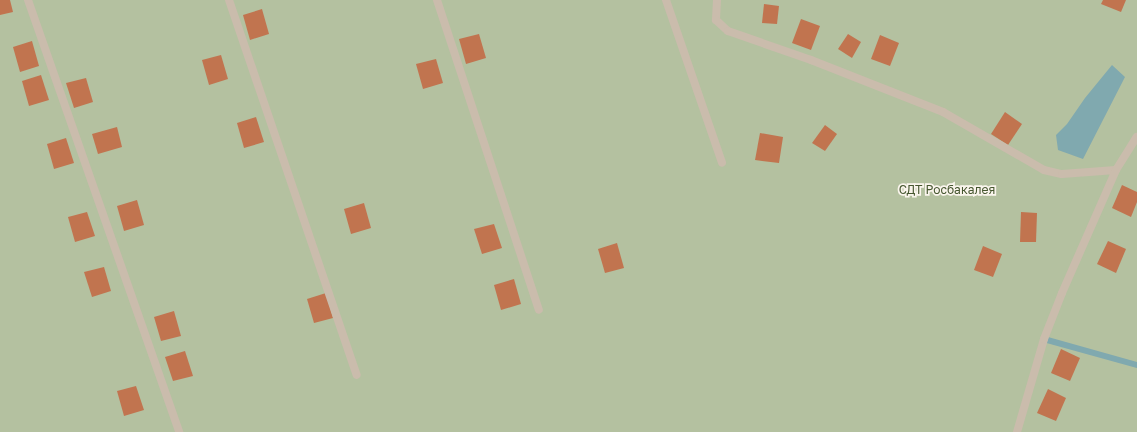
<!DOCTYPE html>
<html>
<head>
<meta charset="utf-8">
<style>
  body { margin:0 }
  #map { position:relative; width:1137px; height:432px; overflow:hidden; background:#f2ebe0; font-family:"Golos Text",sans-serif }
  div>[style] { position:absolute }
  .green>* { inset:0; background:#b4c1a0 }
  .water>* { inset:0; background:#80a9af }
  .stream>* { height:5.5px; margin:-2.75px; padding:0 2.75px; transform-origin:2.75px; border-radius:2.75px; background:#80a9af }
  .building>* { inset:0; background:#c1744f }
  .lane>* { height:8px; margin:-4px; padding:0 4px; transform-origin:4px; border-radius:4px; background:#cabcac }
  span { translate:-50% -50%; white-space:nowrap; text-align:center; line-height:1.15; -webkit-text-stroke:3.5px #faf5ed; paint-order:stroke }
  .park-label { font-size:12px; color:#45562f }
</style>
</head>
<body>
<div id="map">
  <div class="green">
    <div style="clip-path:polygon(0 0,1137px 0,1137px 432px,0 432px)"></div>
  </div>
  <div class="water">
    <div style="clip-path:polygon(1112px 65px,1125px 77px,1083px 159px,1058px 150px,1056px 135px,1067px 124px,1085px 98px)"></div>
  </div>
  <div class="stream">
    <div style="left:1044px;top:339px;width:97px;rotate:15.6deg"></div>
  </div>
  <div class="building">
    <div style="clip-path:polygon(0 0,10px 0,13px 12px,0 15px)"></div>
    <div style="clip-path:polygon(1103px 0,1126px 0,1121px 12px,1101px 4px)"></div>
    <div style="clip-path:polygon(764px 4px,779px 6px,777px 24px,762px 23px)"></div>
    <div style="clip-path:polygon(262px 9px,269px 34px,250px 40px,243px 15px)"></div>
    <div style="clip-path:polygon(801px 19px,820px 26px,811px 50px,792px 43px)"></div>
    <div style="clip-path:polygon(479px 34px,486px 58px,466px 64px,459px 39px)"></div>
    <div style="clip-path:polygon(848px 34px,861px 42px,852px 58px,838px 49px)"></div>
    <div style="clip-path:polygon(880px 35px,899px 43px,890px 66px,871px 59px)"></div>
    <div style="clip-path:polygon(32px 41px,39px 66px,20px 72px,13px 47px)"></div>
    <div style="clip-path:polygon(221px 55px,228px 79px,209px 85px,202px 60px)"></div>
    <div style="clip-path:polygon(436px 59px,443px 83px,423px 89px,416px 64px)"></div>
    <div style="clip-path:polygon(41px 75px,49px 100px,29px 106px,22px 81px)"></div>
    <div style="clip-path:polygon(86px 78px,93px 102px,74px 108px,66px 83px)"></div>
    <div style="clip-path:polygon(1005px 112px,1022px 124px,1008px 145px,991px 134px)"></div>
    <div style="clip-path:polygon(256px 117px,264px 142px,244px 148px,237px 123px)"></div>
    <div style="clip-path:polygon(825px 125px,837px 134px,825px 151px,812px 143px)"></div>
    <div style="clip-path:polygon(117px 127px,122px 147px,98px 154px,92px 134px)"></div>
    <div style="clip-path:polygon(760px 133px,783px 137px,779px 163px,755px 160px)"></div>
    <div style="clip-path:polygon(66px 138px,74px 163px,54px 169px,47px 144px)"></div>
    <div style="clip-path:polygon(1122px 185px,1137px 192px,1137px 202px,1131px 217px,1112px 208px)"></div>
    <div style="clip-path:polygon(137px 200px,144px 225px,124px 231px,117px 206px)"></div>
    <div style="clip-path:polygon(364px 203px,371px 228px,351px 234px,344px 209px)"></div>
    <div style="clip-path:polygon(87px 212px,95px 236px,75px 242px,68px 217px)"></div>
    <div style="clip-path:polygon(1021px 212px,1037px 213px,1036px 242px,1020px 242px)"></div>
    <div style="clip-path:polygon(494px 224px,502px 248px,482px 254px,474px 229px)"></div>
    <div style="clip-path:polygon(1108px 241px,1126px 249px,1116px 273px,1097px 264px)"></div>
    <div style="clip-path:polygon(617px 243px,624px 268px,605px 273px,598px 249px)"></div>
    <div style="clip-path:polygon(983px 246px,1002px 254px,993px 277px,974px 270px)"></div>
    <div style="clip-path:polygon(104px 267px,111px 291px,92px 297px,84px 272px)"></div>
    <div style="clip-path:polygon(514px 279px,521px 304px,501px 310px,494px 285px)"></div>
    <div style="clip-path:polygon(326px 293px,333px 318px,314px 323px,307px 299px)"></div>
    <div style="clip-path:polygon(174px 311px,181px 336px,161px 341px,154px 317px)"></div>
    <div style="clip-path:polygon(1061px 349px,1080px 358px,1070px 381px,1051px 373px)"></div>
    <div style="clip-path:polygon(185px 351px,193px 376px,173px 381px,165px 357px)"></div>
    <div style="clip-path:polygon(136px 386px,144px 410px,124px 416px,117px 391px)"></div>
    <div style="clip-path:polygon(1048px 389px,1066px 398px,1056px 421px,1037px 413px)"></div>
  </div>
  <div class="lane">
    <div style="left:28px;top:0;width:458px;rotate:70.7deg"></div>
    <div style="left:229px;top:0;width:396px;rotate:71.2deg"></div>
    <div style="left:437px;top:0;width:326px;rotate:71.8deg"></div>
    <div style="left:666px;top:0;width:172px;rotate:71deg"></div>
    <div style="left:717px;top:0;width:20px;rotate:93deg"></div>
    <div style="left:716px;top:20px;width:16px;rotate:43deg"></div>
    <div style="left:728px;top:31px;width:88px;rotate:19.3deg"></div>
    <div style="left:811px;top:60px;width:142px;rotate:21.5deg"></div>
    <div style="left:943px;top:112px;width:116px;rotate:29.9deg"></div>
    <div style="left:1044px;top:170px;width:18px;rotate:13deg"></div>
    <div style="left:1062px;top:174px;width:54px;rotate:-4.2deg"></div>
    <div style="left:1017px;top:432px;width:97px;rotate:-73.8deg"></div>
    <div style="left:1044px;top:339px;width:49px;rotate:-68.6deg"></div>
    <div style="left:1062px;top:293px;width:134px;rotate:-66.3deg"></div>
    <div style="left:1116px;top:170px;width:39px;rotate:-58deg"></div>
  </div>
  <div class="park-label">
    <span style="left:947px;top:190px">СДТ Росбакалея</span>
  </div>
</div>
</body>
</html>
